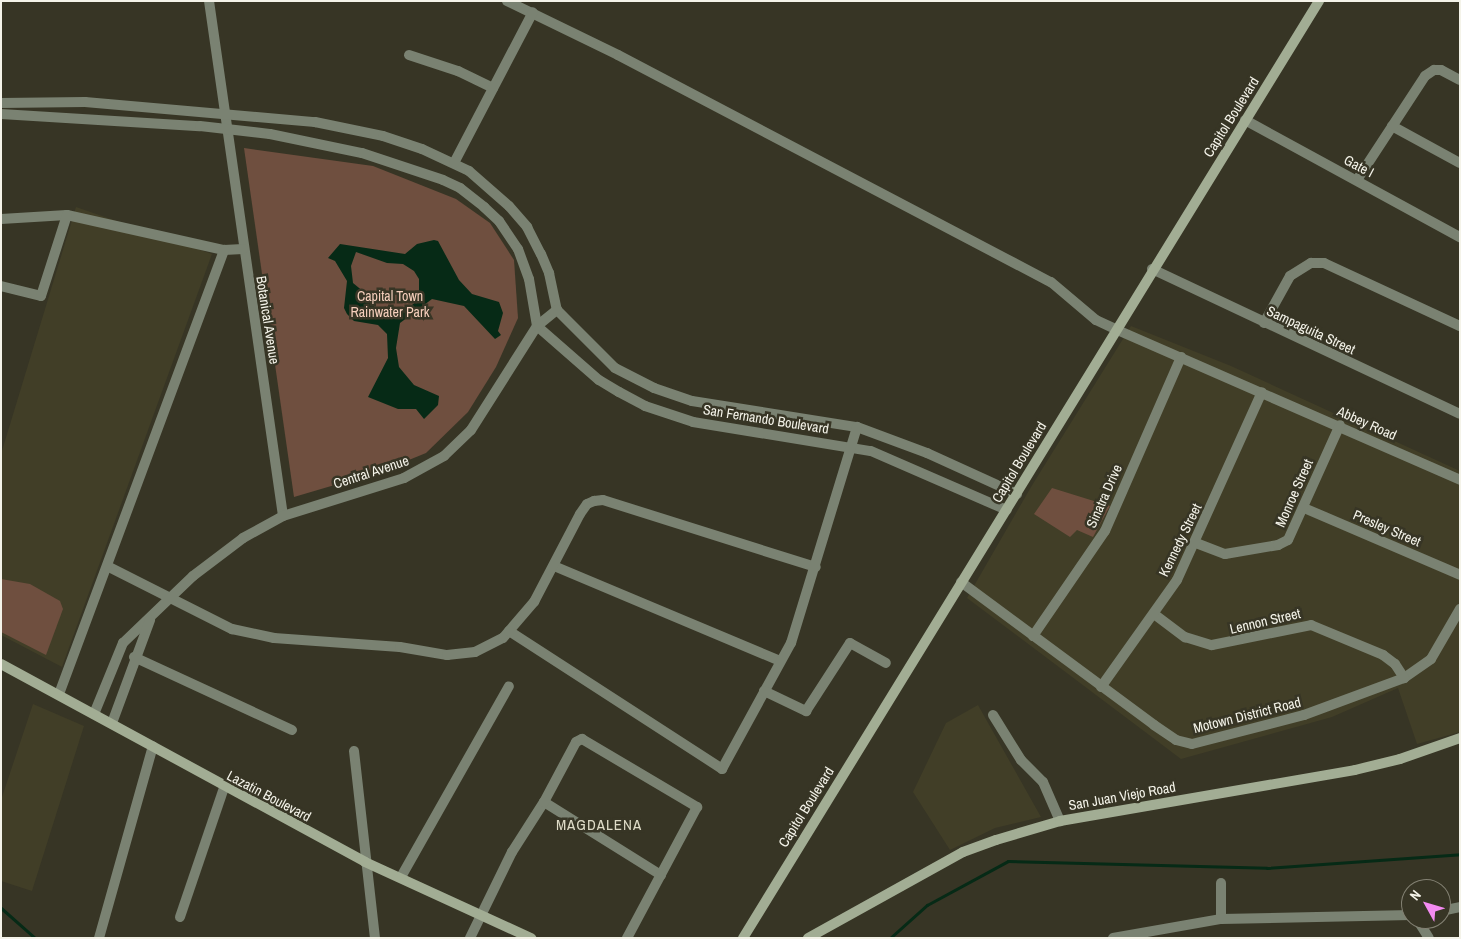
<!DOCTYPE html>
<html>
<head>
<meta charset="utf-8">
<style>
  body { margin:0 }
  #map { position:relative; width:1461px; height:939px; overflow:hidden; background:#373525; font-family:"Archivo Narrow",sans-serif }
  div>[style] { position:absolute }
  .built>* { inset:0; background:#413e27 }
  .green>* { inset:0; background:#6f4f3f }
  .water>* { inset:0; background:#062a16 }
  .stream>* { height:3px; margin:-1.5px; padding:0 1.5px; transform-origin:1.5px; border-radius:1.5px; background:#062a16 }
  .street>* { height:10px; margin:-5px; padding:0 5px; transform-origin:5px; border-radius:5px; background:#7a8272 }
  .secondary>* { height:10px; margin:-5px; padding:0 5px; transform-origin:5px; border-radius:5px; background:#a2ad94 }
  span { translate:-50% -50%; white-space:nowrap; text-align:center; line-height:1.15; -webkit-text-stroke:5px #373525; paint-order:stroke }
  .street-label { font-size:14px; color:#f4f3e9 }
  .park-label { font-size:14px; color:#f6cfbc }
  .neighbourhood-label { font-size:15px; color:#dedbc7; letter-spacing:1px }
  .frame { position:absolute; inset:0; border:2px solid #f4f3e9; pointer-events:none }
  .north { position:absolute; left:1401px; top:879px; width:50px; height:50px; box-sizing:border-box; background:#373525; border:1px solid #838173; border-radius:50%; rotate:309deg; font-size:14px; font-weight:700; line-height:20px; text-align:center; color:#f4f3e9 }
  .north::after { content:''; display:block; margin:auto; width:18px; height:22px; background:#f38af1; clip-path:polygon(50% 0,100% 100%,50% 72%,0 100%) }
</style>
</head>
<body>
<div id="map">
  <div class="built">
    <div style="clip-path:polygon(76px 207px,212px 254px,62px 667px,1px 635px,1px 454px)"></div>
    <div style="clip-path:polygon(1131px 326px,1231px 366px,1460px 471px,1460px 732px,1417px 744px,1398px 688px,1332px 717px,1181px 759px,967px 598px,1031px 487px)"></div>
    <div style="clip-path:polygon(33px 704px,84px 726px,32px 891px,1px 881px,1px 800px)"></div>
    <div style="clip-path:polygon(978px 705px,1041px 817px,995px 828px,950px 850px,913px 792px,946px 723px)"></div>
  </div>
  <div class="green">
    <div style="clip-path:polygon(244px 148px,373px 166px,456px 199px,490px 223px,514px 260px,518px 318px,496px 367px,468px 412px,426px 453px,382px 471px,294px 497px)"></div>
    <div style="clip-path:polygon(1052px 488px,1110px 506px,1093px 537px,1077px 530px,1070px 537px,1034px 514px)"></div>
    <div style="clip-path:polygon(1px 579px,30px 584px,60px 601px,63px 609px,46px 655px,1px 632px)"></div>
  </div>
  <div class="water">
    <div style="clip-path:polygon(evenodd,434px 240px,438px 241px,459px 280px,472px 294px,499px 302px,503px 313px,498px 331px,501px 335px,495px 339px,464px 306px,432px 299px,400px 323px,396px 348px,399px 367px,414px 385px,439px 396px,438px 405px,424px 419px,416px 409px,398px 409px,368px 397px,388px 358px,387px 334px,378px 325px,354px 321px,347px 314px,344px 308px,347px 281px,335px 261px,328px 258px,340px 244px,405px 254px,417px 244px,434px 240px,356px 252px,387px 263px,403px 264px,414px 271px,419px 279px,419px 296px,416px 302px,398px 315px,385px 318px,376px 311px,370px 297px,353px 283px,351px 266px,356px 252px)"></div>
  </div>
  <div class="stream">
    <div style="left:1px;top:908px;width:45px;rotate:41.4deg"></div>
    <div style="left:890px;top:938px;width:50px;rotate:-41.7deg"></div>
    <div style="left:927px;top:905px;width:92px;rotate:-28.5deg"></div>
    <div style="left:1008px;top:861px;width:259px;rotate:1.5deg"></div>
    <div style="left:1267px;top:868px;width:194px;rotate:-4.1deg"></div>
  </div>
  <div class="street">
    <div style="left:209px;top:1px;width:520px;rotate:81.82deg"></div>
    <div style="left:507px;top:1px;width:123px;rotate:25.9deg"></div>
    <div style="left:618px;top:55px;width:489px;rotate:27.7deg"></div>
    <div style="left:1051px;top:282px;width:59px;rotate:40.2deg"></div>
    <div style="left:1096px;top:320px;width:21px;rotate:25deg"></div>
    <div style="left:1115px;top:329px;width:377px;rotate:23.6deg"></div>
    <div style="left:409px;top:55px;width:52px;rotate:18.1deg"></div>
    <div style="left:458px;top:71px;width:39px;rotate:26deg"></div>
    <div style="left:1px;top:103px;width:84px;rotate:-0.7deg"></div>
    <div style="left:85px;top:102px;width:231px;rotate:5deg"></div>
    <div style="left:315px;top:122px;width:69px;rotate:11.6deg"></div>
    <div style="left:383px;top:136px;width:41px;rotate:18.4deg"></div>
    <div style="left:422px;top:149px;width:52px;rotate:25.1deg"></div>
    <div style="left:469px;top:171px;width:53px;rotate:41.2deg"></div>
    <div style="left:509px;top:206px;width:28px;rotate:49deg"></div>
    <div style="left:527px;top:227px;width:30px;rotate:63deg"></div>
    <div style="left:541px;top:254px;width:21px;rotate:67deg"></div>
    <div style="left:549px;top:273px;width:38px;rotate:78deg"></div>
    <div style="left:1px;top:114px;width:199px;rotate:3.5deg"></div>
    <div style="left:200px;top:126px;width:70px;rotate:6.5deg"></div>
    <div style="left:270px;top:134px;width:94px;rotate:11.7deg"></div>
    <div style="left:362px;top:153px;width:85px;rotate:18.4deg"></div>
    <div style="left:443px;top:180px;width:19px;rotate:25deg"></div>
    <div style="left:460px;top:188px;width:31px;rotate:38deg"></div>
    <div style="left:484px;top:207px;width:21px;rotate:43deg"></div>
    <div style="left:499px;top:221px;width:34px;rotate:56deg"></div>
    <div style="left:518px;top:249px;width:32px;rotate:70deg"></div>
    <div style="left:529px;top:279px;width:48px;rotate:80.3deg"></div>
    <div style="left:537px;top:326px;width:82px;rotate:41.1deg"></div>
    <div style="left:599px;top:380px;width:23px;rotate:31deg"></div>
    <div style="left:619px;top:392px;width:30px;rotate:28deg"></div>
    <div style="left:645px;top:406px;width:51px;rotate:18.4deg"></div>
    <div style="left:693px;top:422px;width:180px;rotate:9.3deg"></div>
    <div style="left:871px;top:451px;width:148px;rotate:23.5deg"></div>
    <div style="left:1245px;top:120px;width:245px;rotate:28.6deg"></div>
    <div style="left:1392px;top:126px;width:77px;rotate:28.6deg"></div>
    <div style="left:454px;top:163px;width:170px;rotate:-62.4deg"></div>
    <div style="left:1357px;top:180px;width:124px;rotate:-56.8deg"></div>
    <div style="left:1425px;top:76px;width:11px;rotate:-34deg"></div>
    <div style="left:1434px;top:70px;width:7px"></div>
    <div style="left:1441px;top:70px;width:21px;rotate:28deg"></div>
    <div style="left:1px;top:219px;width:66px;rotate:-3.5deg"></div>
    <div style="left:67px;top:215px;width:161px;rotate:12.6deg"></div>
    <div style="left:224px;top:250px;width:19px;rotate:-3deg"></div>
    <div style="left:1152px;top:269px;width:340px;rotate:25.2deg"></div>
    <div style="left:1px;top:286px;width:41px;rotate:14deg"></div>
    <div style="left:41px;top:296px;width:85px;rotate:-72.2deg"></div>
    <div style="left:557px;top:310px;width:82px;rotate:45deg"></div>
    <div style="left:615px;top:368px;width:44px;rotate:27.1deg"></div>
    <div style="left:654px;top:388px;width:40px;rotate:18.9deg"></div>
    <div style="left:692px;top:401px;width:167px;rotate:9deg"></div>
    <div style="left:857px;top:427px;width:75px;rotate:20.4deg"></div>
    <div style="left:927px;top:453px;width:99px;rotate:24.5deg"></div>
    <div style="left:1264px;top:323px;width:54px;rotate:-61deg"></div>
    <div style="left:1290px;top:276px;width:25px;rotate:-32deg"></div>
    <div style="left:1311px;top:263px;width:13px"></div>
    <div style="left:1324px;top:263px;width:150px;rotate:24.9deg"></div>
    <div style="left:1304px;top:508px;width:170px;rotate:23.2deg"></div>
    <div style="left:1196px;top:543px;width:31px;rotate:21deg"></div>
    <div style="left:1225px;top:554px;width:54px;rotate:-9.6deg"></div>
    <div style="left:1278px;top:545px;width:11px;rotate:-27deg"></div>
    <div style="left:1288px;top:540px;width:126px;rotate:-65.7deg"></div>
    <div style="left:554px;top:566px;width:245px;rotate:22.8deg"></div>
    <div style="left:109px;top:567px;width:138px;rotate:26.8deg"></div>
    <div style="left:232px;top:629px;width:43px;rotate:12.1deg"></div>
    <div style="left:274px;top:638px;width:126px;rotate:4.1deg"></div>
    <div style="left:400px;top:647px;width:48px;rotate:9.7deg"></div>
    <div style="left:447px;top:655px;width:28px;rotate:-6deg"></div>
    <div style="left:475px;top:652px;width:31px;rotate:-27deg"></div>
    <div style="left:503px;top:638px;width:48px;rotate:-49.3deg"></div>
    <div style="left:534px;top:602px;width:99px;rotate:-62.4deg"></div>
    <div style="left:580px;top:514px;width:12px;rotate:-55deg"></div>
    <div style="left:587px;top:504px;width:8px;rotate:-23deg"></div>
    <div style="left:594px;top:501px;width:9px;rotate:-6deg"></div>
    <div style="left:603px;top:500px;width:223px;rotate:17.5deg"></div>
    <div style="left:961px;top:582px;width:240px;rotate:36.5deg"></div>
    <div style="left:1154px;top:725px;width:27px;rotate:34deg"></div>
    <div style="left:1176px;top:740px;width:16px;rotate:14deg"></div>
    <div style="left:1192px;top:744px;width:116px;rotate:-14.5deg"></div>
    <div style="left:1304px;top:715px;width:107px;rotate:-20.3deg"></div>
    <div style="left:1404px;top:678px;width:33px;rotate:-35deg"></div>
    <div style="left:1431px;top:659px;width:58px;rotate:-59.9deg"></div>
    <div style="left:1154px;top:614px;width:39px;rotate:37deg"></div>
    <div style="left:1185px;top:637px;width:28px;rotate:17deg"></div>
    <div style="left:1212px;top:645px;width:101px;rotate:-11.4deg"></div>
    <div style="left:1311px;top:625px;width:78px;rotate:22.6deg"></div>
    <div style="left:1383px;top:655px;width:15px;rotate:37deg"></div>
    <div style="left:1395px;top:664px;width:17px;rotate:57deg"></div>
    <div style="left:509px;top:631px;width:254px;rotate:32.9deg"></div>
    <div style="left:722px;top:769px;width:144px;rotate:-61.3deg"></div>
    <div style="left:791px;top:643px;width:226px;rotate:-73deg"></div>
    <div style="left:1033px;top:636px;width:127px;rotate:-55.6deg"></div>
    <div style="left:1105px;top:531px;width:190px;rotate:-66.4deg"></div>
    <div style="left:134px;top:657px;width:174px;rotate:24.8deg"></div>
    <div style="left:1101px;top:687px;width:131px;rotate:-54.6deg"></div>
    <div style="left:1177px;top:580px;width:206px;rotate:-65.7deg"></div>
    <div style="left:764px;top:691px;width:47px;rotate:25.5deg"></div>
    <div style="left:806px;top:711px;width:81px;rotate:-57.1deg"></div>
    <div style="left:850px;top:643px;width:41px;rotate:29.1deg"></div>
    <div style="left:59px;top:694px;width:474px;rotate:-69.6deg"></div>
    <div style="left:94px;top:714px;width:77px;rotate:-67.8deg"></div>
    <div style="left:123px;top:643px;width:97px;rotate:-43.7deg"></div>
    <div style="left:193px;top:576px;width:63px;rotate:-37.2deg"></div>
    <div style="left:243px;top:538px;width:46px;rotate:-28.8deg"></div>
    <div style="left:283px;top:516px;width:127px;rotate:-17.4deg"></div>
    <div style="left:404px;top:478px;width:46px;rotate:-28.8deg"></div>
    <div style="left:444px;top:456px;width:37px;rotate:-44deg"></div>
    <div style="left:471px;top:430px;width:123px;rotate:-57.6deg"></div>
    <div style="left:537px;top:326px;width:26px;rotate:-39deg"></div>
    <div style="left:993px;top:715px;width:53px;rotate:58.1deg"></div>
    <div style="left:1021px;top:760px;width:31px;rotate:45deg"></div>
    <div style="left:1043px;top:782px;width:43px;rotate:66.4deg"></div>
    <div style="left:112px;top:723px;width:110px;rotate:-69.7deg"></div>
    <div style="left:354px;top:751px;width:188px;rotate:83.6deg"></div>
    <div style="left:544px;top:802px;width:138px;rotate:32deg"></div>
    <div style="left:401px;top:877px;width:219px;rotate:-60.5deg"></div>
    <div style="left:1221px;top:883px;width:36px;rotate:90deg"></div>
    <div style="left:1441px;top:911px;width:19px;rotate:-12deg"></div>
    <div style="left:180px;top:917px;width:136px;rotate:-71.2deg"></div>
    <div style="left:1417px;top:919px;width:22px;rotate:58deg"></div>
    <div style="left:99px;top:938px;width:199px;rotate:-74.3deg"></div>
    <div style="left:470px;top:938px;width:96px;rotate:-64deg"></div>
    <div style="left:512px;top:852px;width:59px;rotate:-57.4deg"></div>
    <div style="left:544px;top:802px;width:68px;rotate:-61.9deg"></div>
    <div style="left:576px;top:742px;width:7px;rotate:-27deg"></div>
    <div style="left:582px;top:739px;width:134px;rotate:30.6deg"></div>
    <div style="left:697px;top:807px;width:149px;rotate:118.1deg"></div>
    <div style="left:1113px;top:938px;width:110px;rotate:-10deg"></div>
    <div style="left:1221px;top:919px;width:190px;rotate:-1.2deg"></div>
  </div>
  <div class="secondary">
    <div style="left:1px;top:664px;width:414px;rotate:28.5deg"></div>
    <div style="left:365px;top:862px;width:183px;rotate:24.6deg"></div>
    <div style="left:743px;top:938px;width:1100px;rotate:-58.42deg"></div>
    <div style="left:808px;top:938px;width:177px;rotate:-29deg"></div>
    <div style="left:963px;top:852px;width:35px;rotate:-20deg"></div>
    <div style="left:996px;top:840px;width:67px;rotate:-16.5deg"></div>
    <div style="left:1060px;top:821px;width:299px;rotate:-9.8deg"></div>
    <div style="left:1355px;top:770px;width:46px;rotate:-13.7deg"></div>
    <div style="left:1400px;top:759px;width:64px;rotate:-19.3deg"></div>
  </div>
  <div class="street-label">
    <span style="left:1231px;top:117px;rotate:-58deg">Capitol Boulevard</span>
    <span style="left:1359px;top:166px;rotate:28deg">Gate I</span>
    <span style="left:268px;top:320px;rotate:81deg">Botanical Avenue</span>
    <span style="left:1311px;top:330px;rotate:25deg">Sampaguita Street</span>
    <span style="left:766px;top:419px;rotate:9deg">San Fernando Boulevard</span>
    <span style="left:1367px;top:423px;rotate:24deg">Abbey Road</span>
    <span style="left:1019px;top:462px;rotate:-59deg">Capitol Boulevard</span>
    <span style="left:371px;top:472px;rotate:-18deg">Central Avenue</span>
    <span style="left:1294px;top:493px;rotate:-66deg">Monroe Street</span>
    <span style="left:1104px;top:496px;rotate:-66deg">Sinatra Drive</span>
    <span style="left:1387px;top:528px;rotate:23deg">Presley Street</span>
    <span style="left:1180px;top:540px;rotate:-64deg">Kennedy Street</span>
    <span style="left:1265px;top:621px;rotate:-13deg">Lennon Street</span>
    <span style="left:1247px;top:715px;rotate:-14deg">Motown District Road</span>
    <span style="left:269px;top:796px;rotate:28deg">Lazatin Boulevard</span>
    <span style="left:1122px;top:796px;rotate:-10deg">San Juan Viejo Road</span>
    <span style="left:806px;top:807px;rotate:-58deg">Capitol Boulevard</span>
  </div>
  <div class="park-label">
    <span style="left:390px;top:304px">Capital Town<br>Rainwater Park</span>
  </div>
  <div class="neighbourhood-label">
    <span style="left:599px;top:825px">MAGDALENA</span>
  </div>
  <div class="frame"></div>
  <div class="north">N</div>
</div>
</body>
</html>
